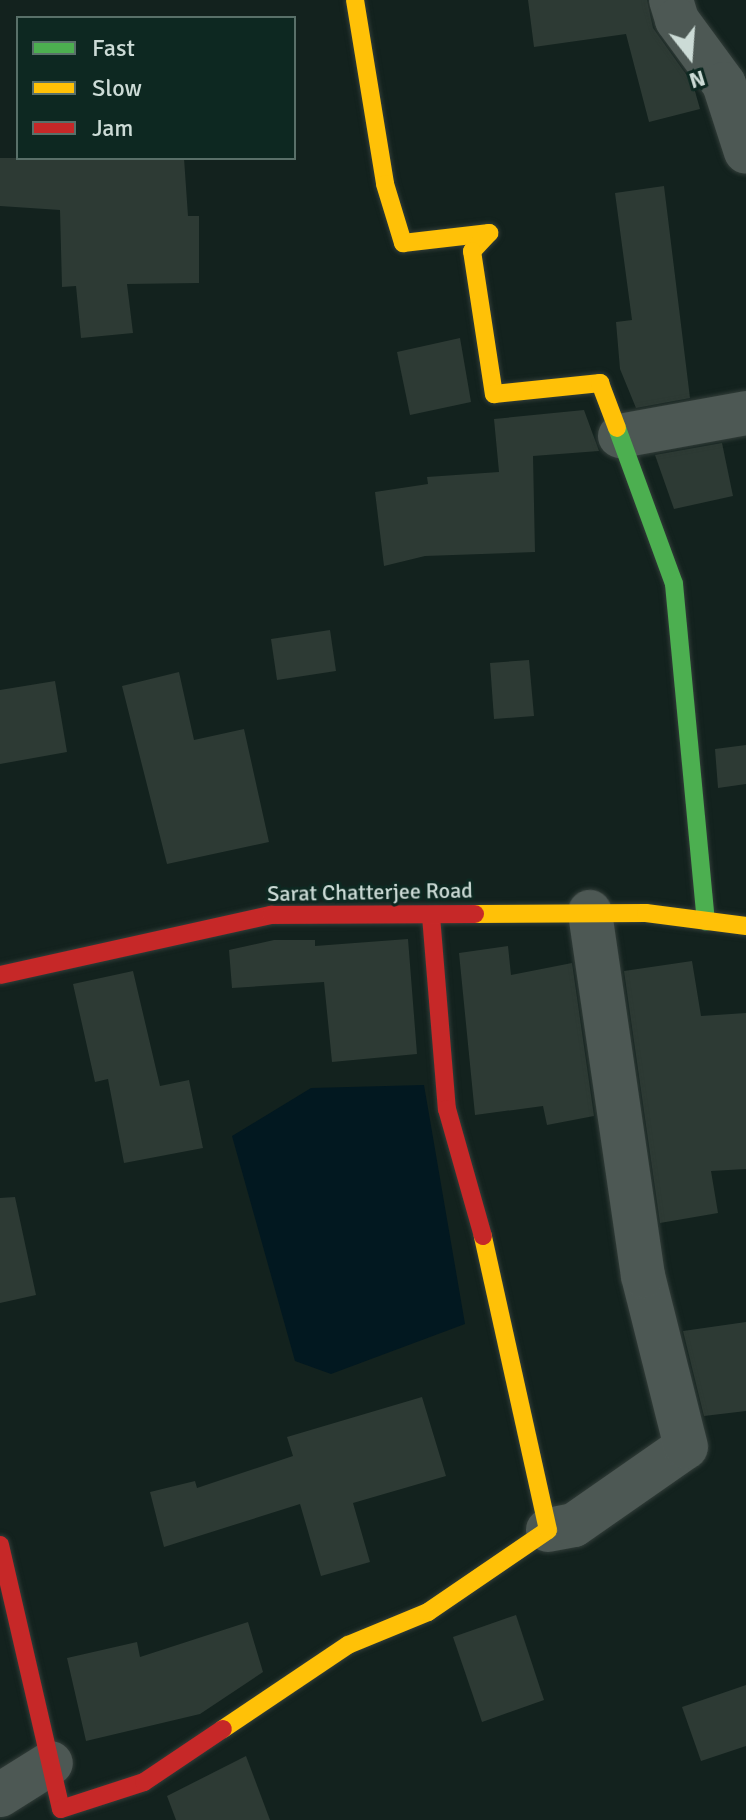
<!DOCTYPE html>
<html>
<head>
<meta charset="utf-8">
<style>
  body { margin:0 }
  #map { position:relative; width:746px; height:1820px; overflow:hidden; background:#13221e; font-family:Signika,sans-serif }
  div>[style] { position:absolute }
  .water>* { inset:0; background:#021820 }
  .building>* { inset:0; background:#2d3a34 }
  .roads { filter:drop-shadow(0 0 2px #323d39) drop-shadow(0 0 2px #323d39) }
  .street>* { height:44px; margin:-22px; padding:0 22px; transform-origin:22px; border-radius:22px; background:#4d5854 }
  .fast>* { height:18px; margin:-9px; padding:0 9px; transform-origin:9px; border-radius:9px; background:#4caf50 }
  .slow>* { height:18px; margin:-9px; padding:0 9px; transform-origin:9px; border-radius:9px; background:#ffc107 }
  .jam>* { height:18px; margin:-9px; padding:0 9px; transform-origin:9px; border-radius:9px; background:#c62828 }
  span { translate:-50% -50%; white-space:nowrap; text-align:center; line-height:1.15; -webkit-text-stroke:6px #0d2821; paint-order:stroke }
  .street-label { font-size:22px; color:#ccdbd6 }
  .legend { position:absolute; left:16px; top:16px; width:280px; height:144px; box-sizing:border-box; background:#0d2821; border:2px solid #597069; margin:0; padding:10px 14px; list-style:none; font-size:24px; color:#ccdbd6 }
  .legend li { display:flex; align-items:center; gap:16px; height:40px }
  .legend b { width:40px; border:2px solid #597069 }
  .north { position:absolute; left:650px; top:16px; width:80px; height:80px; -webkit-text-stroke:6px #0d2821; paint-order:stroke; rotate:163deg; font-size:22px; font-weight:700; line-height:32px; text-align:center; color:#ccdbd6 }
  .north::after { content:''; display:block; margin:auto; width:28px; height:36px; background:#ccdbd6; clip-path:polygon(50% 0,100% 100%,50% 72%,0 100%) }
</style>
</head>
<body>
<div id="map">
  <div class="water">
    <div style="clip-path:polygon(424px 1085px,465px 1324px,331px 1374px,295px 1361px,232px 1136px,311px 1088px)"></div>
  </div>
  <div class="building">
    <div style="clip-path:polygon(528px 0,647px 0,653px 28px,693px 84px,700px 109px,649px 122px,626px 34px,534px 47px)"></div>
    <div style="clip-path:polygon(0 158px,184px 158px,188px 216px,199px 216px,199px 283px,127px 284px,133px 333px,81px 338px,76px 286px,62px 287px,60px 210px,0 206px)"></div>
    <div style="clip-path:polygon(664px 186px,690px 398px,636px 408px,620px 369px,616px 322px,632px 320px,615px 193px)"></div>
    <div style="clip-path:polygon(460px 338px,471px 402px,410px 415px,397px 352px)"></div>
    <div style="clip-path:polygon(584px 410px,599px 451px,533px 456px,535px 552px,425px 556px,384px 566px,375px 492px,428px 484px,427px 477px,499px 472px,494px 419px)"></div>
    <div style="clip-path:polygon(722px 443px,733px 496px,674px 509px,655px 455px)"></div>
    <div style="clip-path:polygon(330px 630px,336px 671px,277px 680px,271px 639px)"></div>
    <div style="clip-path:polygon(529px 660px,534px 716px,494px 719px,490px 663px)"></div>
    <div style="clip-path:polygon(179px 672px,194px 740px,244px 729px,269px 842px,167px 864px,122px 686px)"></div>
    <div style="clip-path:polygon(55px 681px,67px 752px,0 764px,0 690px)"></div>
    <div style="clip-path:polygon(746px 745px,746px 784px,718px 788px,715px 749px)"></div>
    <div style="clip-path:polygon(408px 939px,417px 1054px,332px 1062px,324px 982px,232px 988px,229px 950px,274px 940px,315px 940px,315px 946px)"></div>
    <div style="clip-path:polygon(508px 946px,511px 975px,572px 963px,594px 1116px,547px 1125px,543px 1106px,475px 1115px,459px 953px)"></div>
    <div style="clip-path:polygon(692px 961px,701px 1016px,746px 1013px,746px 1169px,711px 1171px,718px 1213px,660px 1223px,624px 971px)"></div>
    <div style="clip-path:polygon(133px 971px,160px 1086px,189px 1080px,203px 1148px,124px 1163px,108px 1079px,95px 1082px,73px 984px)"></div>
    <div style="clip-path:polygon(15px 1197px,36px 1295px,0 1303px,0 1198px)"></div>
    <div style="clip-path:polygon(746px 1322px,746px 1411px,704px 1416px,683px 1331px)"></div>
    <div style="clip-path:polygon(422px 1397px,446px 1476px,353px 1503px,370px 1562px,321px 1576px,300px 1504px,164px 1547px,150px 1492px,195px 1481px,197px 1488px,293px 1456px,287px 1437px)"></div>
    <div style="clip-path:polygon(516px 1615px,544px 1700px,482px 1722px,453px 1637px)"></div>
    <div style="clip-path:polygon(248px 1622px,263px 1672px,200px 1714px,86px 1741px,67px 1658px,137px 1642px,140px 1657px)"></div>
    <div style="clip-path:polygon(746px 1685px,746px 1746px,701px 1761px,682px 1707px)"></div>
    <div style="clip-path:polygon(246px 1756px,270px 1820px,176px 1820px,167px 1796px)"></div>
  </div>
  <div class="roads">
    <div class="street">
      <div style="left:671px;top:0;width:21px;rotate:73deg"></div>
      <div style="left:677px;top:20px;width:79px;rotate:53.7deg"></div>
      <div style="left:724px;top:84px;width:71px;rotate:72.1deg"></div>
      <div style="left:620px;top:436px;width:128px;rotate:-10.3deg"></div>
      <div style="left:548px;top:1530px;width:26px;rotate:-11deg"></div>
      <div style="left:574px;top:1525px;width:136px;rotate:-34.9deg"></div>
      <div style="left:686px;top:1447px;width:176px;rotate:-104.1deg"></div>
      <div style="left:643px;top:1276px;width:368px;rotate:-98.3deg"></div>
      <div style="left:0;top:1795px;width:60px;rotate:-32.1deg"></div>
    </div>
    <div class="fast">
      <div style="left:617px;top:428px;width:166px;rotate:69.9deg"></div>
      <div style="left:674px;top:584px;width:339px;rotate:84.6deg"></div>
    </div>
    <div class="slow">
      <div style="left:355px;top:0;width:186px;rotate:80.7deg"></div>
      <div style="left:385px;top:184px;width:62px;rotate:73deg"></div>
      <div style="left:403px;top:243px;width:87px;rotate:-6.6deg"></div>
      <div style="left:489px;top:233px;width:25px;rotate:133deg"></div>
      <div style="left:472px;top:251px;width:145px;rotate:81.3deg"></div>
      <div style="left:494px;top:394px;width:107px;rotate:-5.9deg"></div>
      <div style="left:600px;top:383px;width:48px;rotate:69.3deg"></div>
      <div style="left:475px;top:914px;width:171px;rotate:-0.3deg"></div>
      <div style="left:646px;top:913px;width:101px;rotate:7.4deg"></div>
      <div style="left:223px;top:1729px;width:151px;rotate:-33.9deg"></div>
      <div style="left:348px;top:1645px;width:87px;rotate:-22.4deg"></div>
      <div style="left:428px;top:1612px;width:145px;rotate:-34.3deg"></div>
      <div style="left:548px;top:1530px;width:301px;rotate:-102.5deg"></div>
    </div>
    <div class="jam">
      <div style="left:431px;top:916px;width:194px;rotate:85.3deg"></div>
      <div style="left:447px;top:1109px;width:132px;rotate:74.2deg"></div>
      <div style="left:0;top:975px;width:278px;rotate:-12.5deg"></div>
      <div style="left:271px;top:915px;width:204px;rotate:-0.3deg"></div>
      <div style="left:0;top:1545px;width:271px;rotate:77deg"></div>
      <div style="left:61px;top:1809px;width:87px;rotate:-18deg"></div>
      <div style="left:144px;top:1782px;width:95px;rotate:-33.9deg"></div>
    </div>
  </div>
  <div class="street-label">
    <span style="left:370px;top:892px;rotate:-1deg">Sarat Chatterjee Road</span>
  </div>
  <ul class="legend">
  <li><b style="height:10px;background:#4caf50"></b>Fast</li>
  <li><b style="height:10px;background:#ffc107"></b>Slow</li>
  <li><b style="height:10px;background:#c62828"></b>Jam</li>
  </ul>
  <div class="north">N</div>
</div>
</body>
</html>
